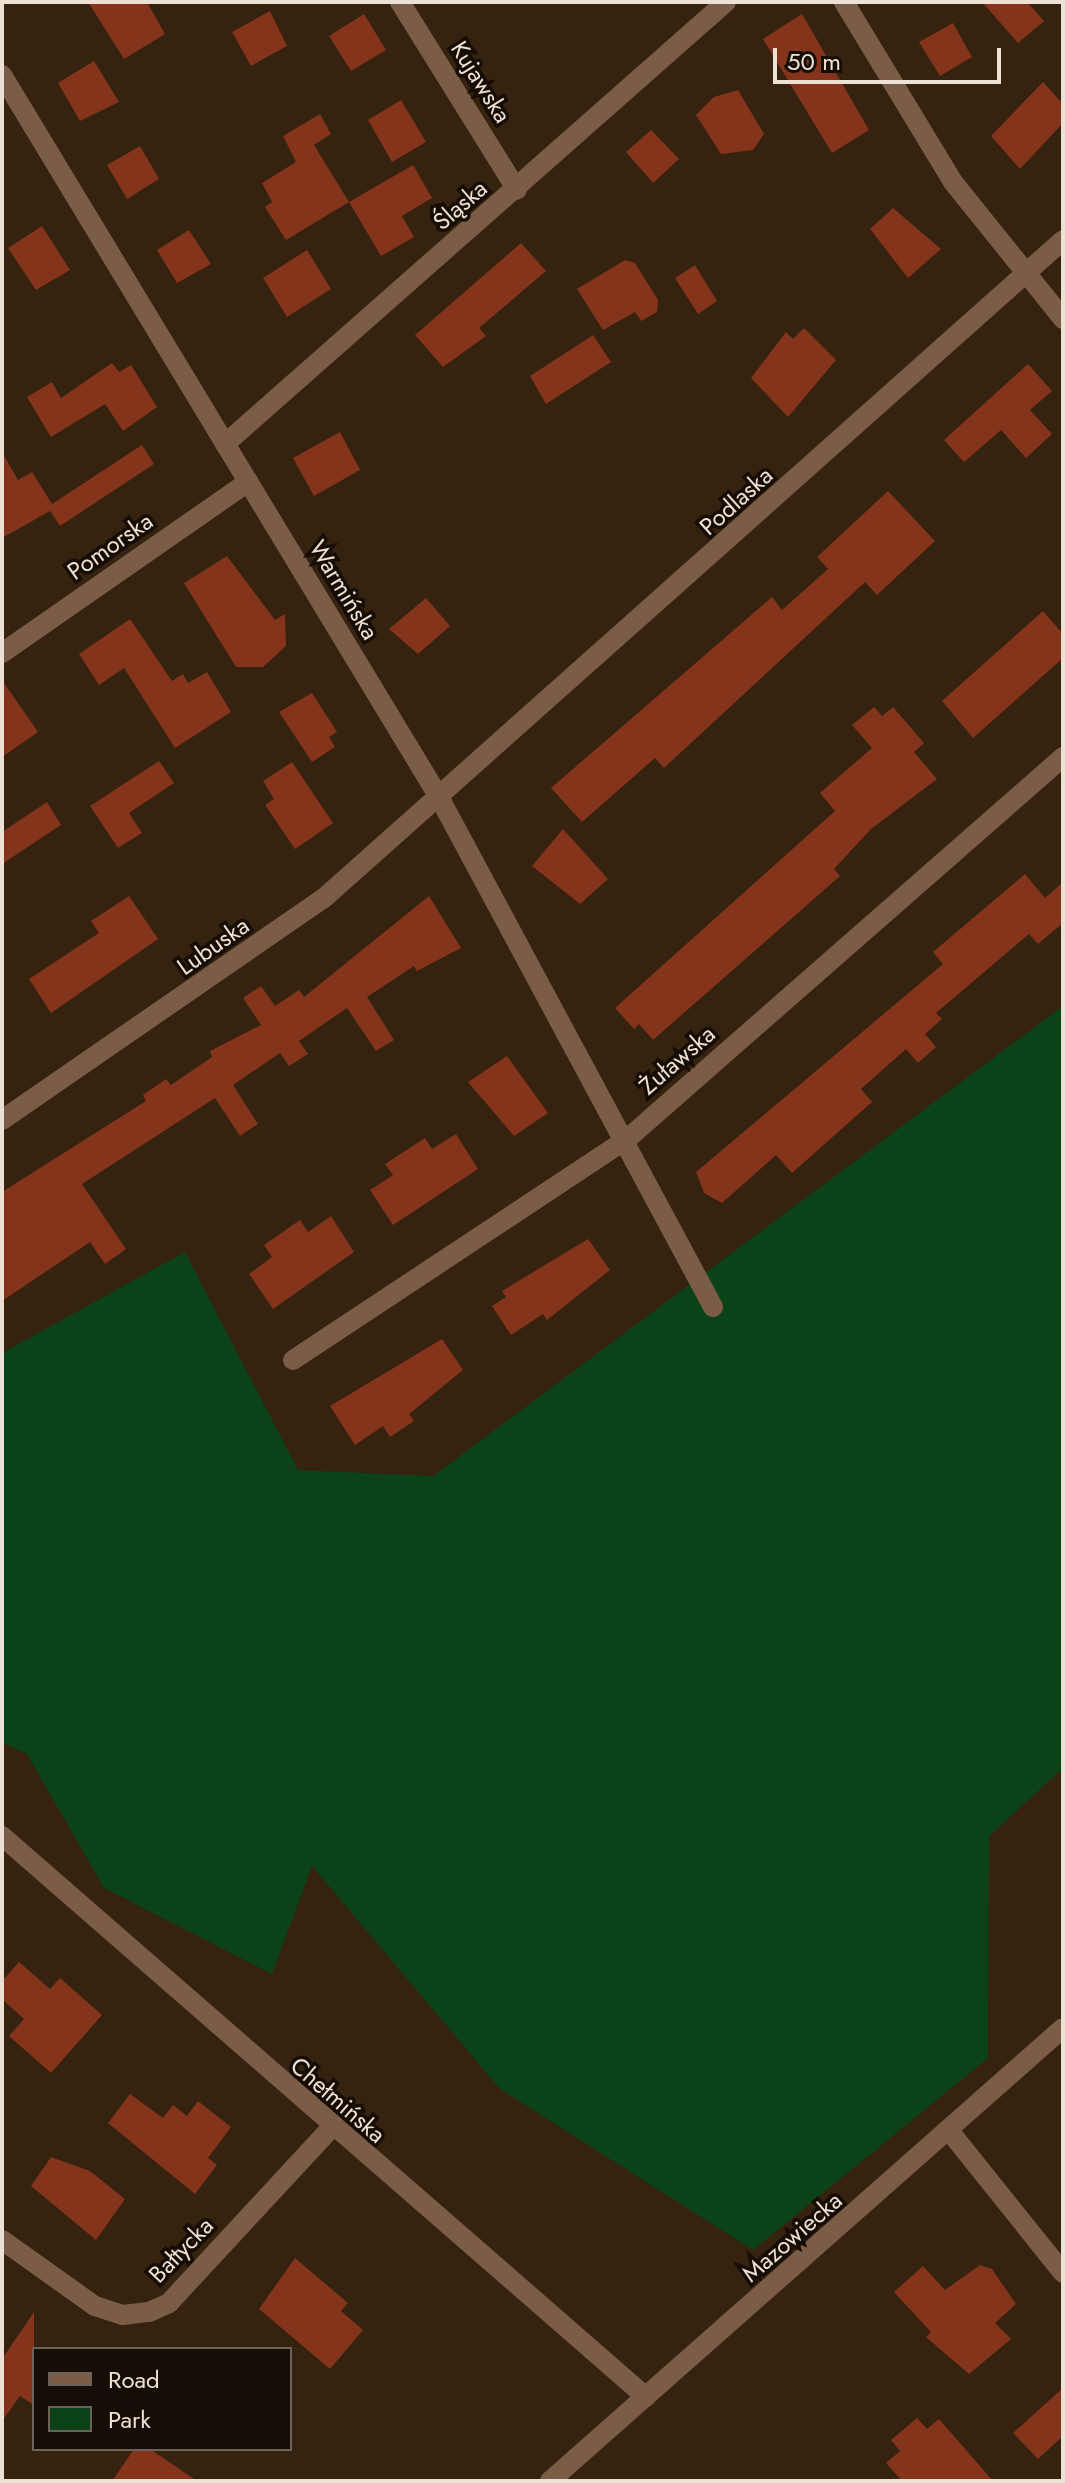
<!DOCTYPE html>
<html>
<head>
<meta charset="utf-8">
<style>
  body { margin:0 }
  #map { position:relative; width:1065px; height:2483px; overflow:hidden; background:#35220f; font-family:Jost,sans-serif }
  div>[style] { position:absolute }
  .green>* { inset:0; background:#0c4217 }
  .building>* { inset:0; background:#84341b }
  .minor>* { height:20px; margin:-10px; padding:0 10px; transform-origin:10px; border-radius:10px; background:#7b5c46 }
  span { translate:-50% -50%; white-space:nowrap; text-align:center; line-height:1.15; -webkit-text-stroke:7px #160e06; paint-order:stroke }
  .street-label { font-size:24px; color:#ede0d4 }
  .frame { position:absolute; inset:0; border:4px solid #ede0d4; pointer-events:none }
  .legend { position:absolute; left:32px; top:2347px; width:260px; height:104px; box-sizing:border-box; background:#160e06; border:2px solid #6c6258; margin:0; padding:10px 14px; list-style:none; font-size:24px; color:#ede0d4 }
  .legend li { display:flex; align-items:center; gap:16px; height:40px }
  .legend b { width:40px; border:2px solid #6c6258 }
  .scale { position:absolute; left:773px; top:48px; width:228px; height:36px; box-sizing:border-box; border:4px solid #ede0d4; border-top:0; padding-left:10px; font-size:24px; line-height:28px; white-space:nowrap; color:#ede0d4; -webkit-text-stroke:6px #160e06; paint-order:stroke }
</style>
</head>
<body>
<div id="map">
  <div class="green">
    <div style="clip-path:polygon(1063px 1006px,1063px 1768px,989px 1836px,988px 2058px,753px 2250px,500px 2089px,312px 1866px,272px 1974px,104px 1888px,27px 1754px,2px 1742px,2px 1353px,185px 1252px,298px 1470px,433px 1476px)"></div>
  </div>
  <div class="building">
    <div style="clip-path:polygon(88px 2px,147px 2px,165px 34px,124px 59px)"></div>
    <div style="clip-path:polygon(982px 2px,1027px 2px,1044px 21px,1018px 43px)"></div>
    <div style="clip-path:polygon(270px 11px,287px 46px,251px 66px,232px 32px)"></div>
    <div style="clip-path:polygon(364px 14px,386px 50px,351px 71px,329px 36px)"></div>
    <div style="clip-path:polygon(802px 14px,869px 130px,832px 153px,763px 39px)"></div>
    <div style="clip-path:polygon(953px 23px,972px 57px,940px 76px,919px 42px)"></div>
    <div style="clip-path:polygon(94px 61px,119px 102px,80px 121px,58px 83px)"></div>
    <div style="clip-path:polygon(1043px 82px,1063px 104px,1063px 123px,1020px 169px,991px 136px)"></div>
    <div style="clip-path:polygon(738px 90px,764px 134px,753px 150px,721px 154px,696px 115px,714px 97px)"></div>
    <div style="clip-path:polygon(401px 100px,426px 142px,392px 162px,368px 120px)"></div>
    <div style="clip-path:polygon(320px 114px,331px 134px,314px 145px,349px 202px,286px 240px,265px 207px,272px 202px,262px 183px,296px 162px,283px 136px)"></div>
    <div style="clip-path:polygon(651px 130px,679px 159px,653px 183px,626px 152px)"></div>
    <div style="clip-path:polygon(140px 146px,159px 179px,127px 199px,107px 165px)"></div>
    <div style="clip-path:polygon(413px 165px,432px 198px,402px 216px,414px 237px,381px 256px,349px 202px)"></div>
    <div style="clip-path:polygon(893px 208px,941px 249px,908px 278px,870px 229px)"></div>
    <div style="clip-path:polygon(42px 226px,70px 270px,36px 290px,8px 248px)"></div>
    <div style="clip-path:polygon(189px 230px,211px 264px,177px 283px,157px 250px)"></div>
    <div style="clip-path:polygon(521px 243px,546px 271px,479px 328px,486px 336px,443px 367px,415px 335px)"></div>
    <div style="clip-path:polygon(307px 250px,331px 289px,287px 317px,263px 278px)"></div>
    <div style="clip-path:polygon(625px 260px,635px 263px,658px 300px,657px 312px,641px 321px,635px 312px,603px 330px,577px 289px)"></div>
    <div style="clip-path:polygon(695px 265px,717px 301px,698px 314px,675px 278px)"></div>
    <div style="clip-path:polygon(804px 328px,836px 360px,788px 417px,751px 378px,786px 332px,793px 339px)"></div>
    <div style="clip-path:polygon(593px 335px,611px 362px,546px 404px,530px 376px)"></div>
    <div style="clip-path:polygon(112px 363px,119px 372px,131px 365px,157px 407px,123px 431px,105px 404px,51px 437px,27px 397px,52px 382px,61px 398px)"></div>
    <div style="clip-path:polygon(1028px 364px,1052px 391px,1030px 410px,1052px 434px,1026px 458px,1001px 430px,964px 462px,944px 440px)"></div>
    <div style="clip-path:polygon(340px 432px,360px 470px,314px 496px,293px 458px)"></div>
    <div style="clip-path:polygon(142px 445px,154px 464px,60px 526px,50px 511px,2px 538px,2px 452px,18px 480px,32px 472px,52px 504px)"></div>
    <div style="clip-path:polygon(888px 491px,935px 541px,877px 595px,865px 582px,664px 768px,655px 758px,582px 822px,551px 788px,772px 597px,782px 610px,828px 569px,817px 557px)"></div>
    <div style="clip-path:polygon(227px 556px,275px 620px,285px 614px,286px 646px,263px 667px,236px 667px,184px 583px)"></div>
    <div style="clip-path:polygon(426px 598px,450px 626px,418px 654px,389px 629px)"></div>
    <div style="clip-path:polygon(1043px 611px,1063px 634px,1063px 658px,973px 738px,942px 701px)"></div>
    <div style="clip-path:polygon(130px 619px,172px 681px,183px 674px,188px 683px,207px 672px,231px 712px,175px 748px,124px 668px,99px 685px,79px 654px)"></div>
    <div style="clip-path:polygon(2px 680px,38px 732px,2px 757px)"></div>
    <div style="clip-path:polygon(312px 693px,337px 732px,329px 737px,335px 747px,312px 762px,279px 712px)"></div>
    <div style="clip-path:polygon(874px 707px,882px 716px,893px 707px,924px 743px,914px 752px,937px 779px,871px 829px,834px 869px,840px 876px,653px 1040px,639px 1024px,634px 1029px,615px 1008px,835px 811px,820px 793px,872px 748px,852px 725px)"></div>
    <div style="clip-path:polygon(159px 761px,174px 783px,129px 813px,142px 833px,118px 848px,90px 806px)"></div>
    <div style="clip-path:polygon(292px 762px,333px 823px,295px 849px,265px 805px,274px 799px,263px 781px)"></div>
    <div style="clip-path:polygon(47px 802px,61px 825px,2px 864px,2px 832px)"></div>
    <div style="clip-path:polygon(563px 829px,608px 879px,580px 904px,532px 866px)"></div>
    <div style="clip-path:polygon(1025px 874px,1045px 898px,1063px 882px,1063px 923px,1038px 944px,1029px 934px,936px 1013px,942px 1019px,925px 1034px,936px 1047px,918px 1063px,906px 1049px,861px 1089px,872px 1102px,792px 1173px,776px 1155px,722px 1203px,704px 1193px,696px 1172px,943px 964px,933px 952px)"></div>
    <div style="clip-path:polygon(129px 896px,158px 939px,51px 1013px,29px 979px,99px 933px,91px 921px)"></div>
    <div style="clip-path:polygon(429px 896px,461px 948px,417px 971px,414px 966px,367px 997px,394px 1040px,376px 1051px,347px 1008px,299px 1041px,308px 1054px,289px 1066px,280px 1053px,233px 1085px,258px 1124px,240px 1136px,215px 1098px,82px 1184px,126px 1249px,105px 1264px,90px 1242px,2px 1301px,2px 1192px,146px 1101px,143px 1095px,166px 1079px,171px 1085px,212px 1057px,210px 1051px,261px 1025px,243px 998px,261px 986px,275px 1006px,299px 990px,304px 997px)"></div>
    <div style="clip-path:polygon(507px 1056px,548px 1113px,514px 1136px,468px 1082px)"></div>
    <div style="clip-path:polygon(456px 1134px,478px 1169px,393px 1225px,370px 1190px,393px 1175px,385px 1164px,425px 1138px,432px 1149px)"></div>
    <div style="clip-path:polygon(331px 1216px,354px 1252px,273px 1309px,249px 1274px,272px 1257px,264px 1245px,300px 1220px,308px 1232px)"></div>
    <div style="clip-path:polygon(588px 1239px,610px 1270px,547px 1320px,543px 1314px,511px 1335px,492px 1306px,506px 1297px,502px 1291px)"></div>
    <div style="clip-path:polygon(442px 1339px,463px 1370px,409px 1414px,414px 1421px,390px 1437px,383px 1426px,355px 1445px,330px 1406px)"></div>
    <div style="clip-path:polygon(19px 1962px,50px 1989px,60px 1978px,102px 2015px,51px 2073px,9px 2036px,24px 2019px,2px 1999px,2px 1981px)"></div>
    <div style="clip-path:polygon(130px 2094px,163px 2118px,173px 2105px,187px 2116px,198px 2101px,231px 2127px,208px 2158px,217px 2165px,195px 2194px,108px 2123px)"></div>
    <div style="clip-path:polygon(51px 2157px,90px 2171px,125px 2199px,96px 2240px,31px 2186px)"></div>
    <div style="clip-path:polygon(295px 2258px,348px 2303px,341px 2311px,363px 2330px,330px 2369px,259px 2309px)"></div>
    <div style="clip-path:polygon(980px 2265px,992px 2269px,1016px 2304px,995px 2323px,1011px 2339px,969px 2374px,926px 2337px,931px 2332px,894px 2292px,923px 2266px,945px 2290px)"></div>
    <div style="clip-path:polygon(34px 2312px,34px 2405px,20px 2396px,2px 2421px,2px 2359px)"></div>
    <div style="clip-path:polygon(1063px 2388px,1063px 2436px,1038px 2459px,1013px 2433px)"></div>
    <div style="clip-path:polygon(917px 2418px,927px 2429px,939px 2419px,993px 2481px,902px 2481px,886px 2463px,900px 2451px,891px 2440px)"></div>
    <div style="clip-path:polygon(134px 2449px,150px 2449px,197px 2481px,112px 2481px)"></div>
  </div>
  <div class="minor">
    <div style="left:400px;top:2px;width:221px;rotate:58.1deg"></div>
    <div style="left:844px;top:2px;width:210px;rotate:58.8deg"></div>
    <div style="left:953px;top:182px;width:176px;rotate:51.2deg"></div>
    <div style="left:2px;top:75px;width:844px;rotate:58.82deg"></div>
    <div style="left:439px;top:797px;width:579px;rotate:61.75deg"></div>
    <div style="left:225px;top:444px;width:668px;rotate:-41.42deg"></div>
    <div style="left:2px;top:653px;width:300px;rotate:-34.8deg"></div>
    <div style="left:2px;top:1120px;width:391px;rotate:-34.6deg"></div>
    <div style="left:324px;top:898px;width:989px;rotate:-41.68deg"></div>
    <div style="left:293px;top:1360px;width:399px;rotate:-33.5deg"></div>
    <div style="left:626px;top:1140px;width:581px;rotate:-41.23deg"></div>
    <div style="left:2px;top:1836px;width:854px;rotate:41.06deg"></div>
    <div style="left:951px;top:2133px;width:179px;rotate:51.3deg"></div>
    <div style="left:2px;top:2240px;width:114px;rotate:35.4deg"></div>
    <div style="left:95px;top:2306px;width:29px;rotate:18deg"></div>
    <div style="left:123px;top:2315px;width:26px;rotate:-7deg"></div>
    <div style="left:149px;top:2312px;width:22px;rotate:-24deg"></div>
    <div style="left:169px;top:2303px;width:237px;rotate:-47.2deg"></div>
    <div style="left:550px;top:2481px;width:684px;rotate:-41.45deg"></div>
  </div>
  <div class="street-label">
    <span style="left:481px;top:82px;rotate:58deg">Kujawska</span>
    <span style="left:460px;top:205px;rotate:-41deg">Śląska</span>
    <span style="left:736px;top:501px;rotate:-42deg">Podlaska</span>
    <span style="left:110px;top:546px;rotate:-35deg">Pomorska</span>
    <span style="left:344px;top:590px;rotate:59deg">Warmińska</span>
    <span style="left:213px;top:946px;rotate:-35deg">Lubuska</span>
    <span style="left:677px;top:1060px;rotate:-41deg">Żuławska</span>
    <span style="left:338px;top:2100px;rotate:41deg">Chełmińska</span>
    <span style="left:792px;top:2237px;rotate:-41deg">Mazowiecka</span>
    <span style="left:181px;top:2250px;rotate:-46deg">Bałtycka</span>
  </div>
  <div class="frame"></div>
  <ul class="legend">
  <li><b style="height:10px;background:#7b5c46"></b>Road</li>
  <li><b style="height:22px;background:#0c4217"></b>Park</li>
  </ul>
  <div class="scale">50 m</div>
</div>
</body>
</html>
